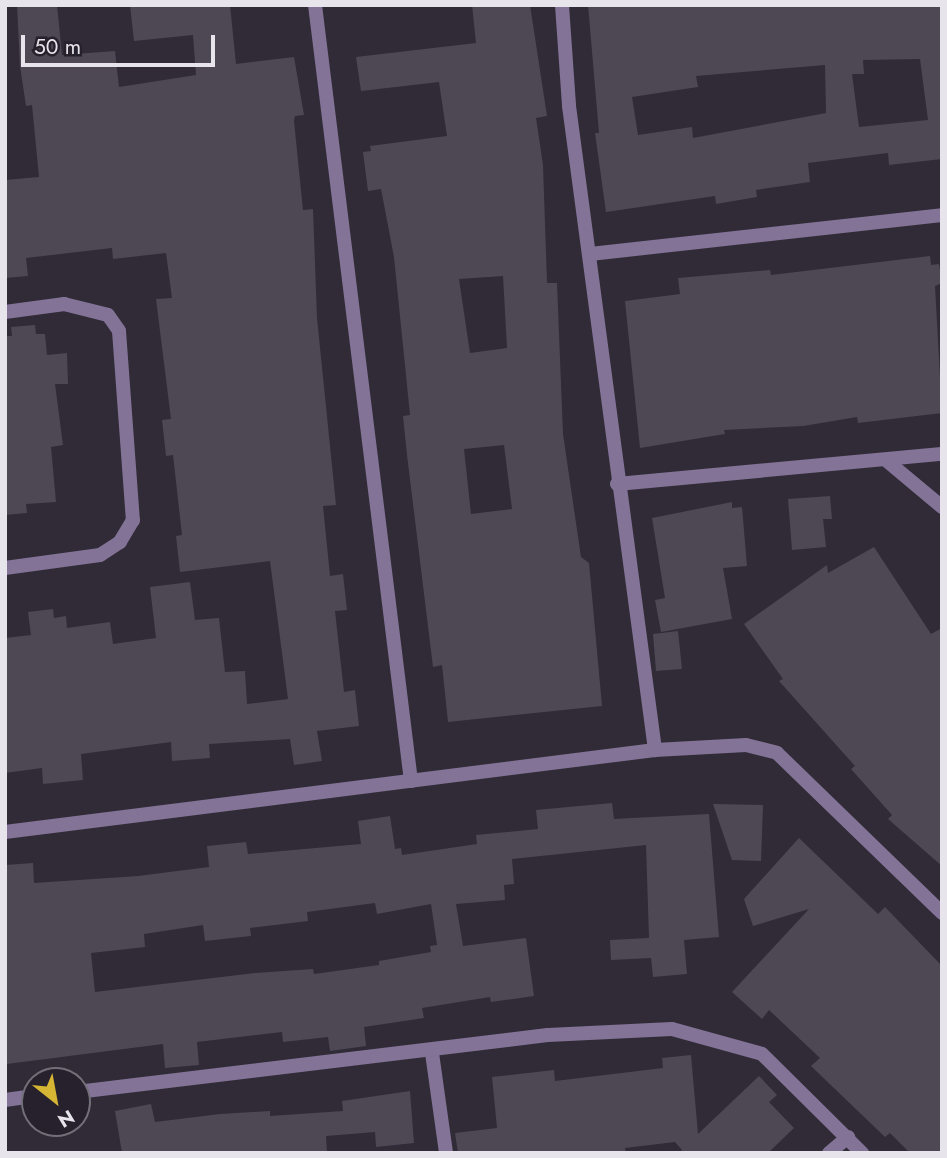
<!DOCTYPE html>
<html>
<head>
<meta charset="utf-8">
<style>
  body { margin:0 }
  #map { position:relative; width:947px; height:1158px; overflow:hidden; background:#302b36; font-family:Jost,sans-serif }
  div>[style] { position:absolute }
  .building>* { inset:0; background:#4d4854 }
  .street>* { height:14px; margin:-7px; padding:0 7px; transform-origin:7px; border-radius:7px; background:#827397 }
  span { translate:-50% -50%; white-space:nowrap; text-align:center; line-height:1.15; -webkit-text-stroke:7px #26212c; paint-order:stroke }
  .frame { position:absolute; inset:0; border:7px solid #e7e4eb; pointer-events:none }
  .north { position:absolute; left:21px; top:1067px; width:70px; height:70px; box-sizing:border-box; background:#26212c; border:2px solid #736f78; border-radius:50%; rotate:149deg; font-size:19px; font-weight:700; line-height:28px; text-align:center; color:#e7e4eb }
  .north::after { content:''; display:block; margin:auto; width:24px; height:32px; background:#d6b534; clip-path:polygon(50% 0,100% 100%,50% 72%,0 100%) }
  .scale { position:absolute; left:21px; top:35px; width:194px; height:32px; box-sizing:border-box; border:4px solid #e7e4eb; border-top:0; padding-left:9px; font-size:21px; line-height:24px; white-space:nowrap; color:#e7e4eb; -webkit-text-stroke:5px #26212c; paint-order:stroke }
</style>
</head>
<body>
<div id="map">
  <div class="building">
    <div style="clip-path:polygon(17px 5px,57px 5px,62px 55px,115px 51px,119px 87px,196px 75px,193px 35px,134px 41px,130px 5px,230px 5px,236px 64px,294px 57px,304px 115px,295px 116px,294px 121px,303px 210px,313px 209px,317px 318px,336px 505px,323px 506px,330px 576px,343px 574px,347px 610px,335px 611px,344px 692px,355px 690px,359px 726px,317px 731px,322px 761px,294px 765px,290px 739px,209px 744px,210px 758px,172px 761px,171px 742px,81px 754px,83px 780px,43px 784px,42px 768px,5px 773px,5px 638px,31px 635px,28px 612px,53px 609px,54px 618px,66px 616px,67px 628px,110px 622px,113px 644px,156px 638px,150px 587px,190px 582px,195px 620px,219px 618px,225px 672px,245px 671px,247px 704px,288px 699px,270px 561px,180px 572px,176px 536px,182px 535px,173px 455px,166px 456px,162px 420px,171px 419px,156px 299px,172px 298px,166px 253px,113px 259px,112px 248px,26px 258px,28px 276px,5px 278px,5px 180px,39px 177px,32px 105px,26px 106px,20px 66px)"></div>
    <div style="clip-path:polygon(evenodd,472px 5px,530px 5px,547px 116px,536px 118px,543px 165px,547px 283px,557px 283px,563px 434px,581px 557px,589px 563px,602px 706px,448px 722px,442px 665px,433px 667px,407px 455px,403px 416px,410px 415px,394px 257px,381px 189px,368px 191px,363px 152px,371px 151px,370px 146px,447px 136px,439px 82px,361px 91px,356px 57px,476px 43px,472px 5px,503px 276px,507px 348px,470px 353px,459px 279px,503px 276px,472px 5px,504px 445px,512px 509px,471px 514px,464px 449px,504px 445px)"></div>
    <div style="clip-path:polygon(evenodd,588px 5px,942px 5px,942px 159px,889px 165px,888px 153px,808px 163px,810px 182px,756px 190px,757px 197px,716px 204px,715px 196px,606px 212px,595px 133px,599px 133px,588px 5px,920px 59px,928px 120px,859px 127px,852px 74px,864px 74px,863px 60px,920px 59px,588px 5px,825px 65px,826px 113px,693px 138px,692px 127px,638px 135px,632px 97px,698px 87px,696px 76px,825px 65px)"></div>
    <div style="clip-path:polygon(930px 256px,931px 265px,939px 264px,942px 283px,935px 286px,942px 413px,858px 423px,857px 417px,803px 426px,724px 430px,725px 434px,640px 448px,625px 301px,680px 294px,678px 278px,770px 270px,771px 275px)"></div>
    <div style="clip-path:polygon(35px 325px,36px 334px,45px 334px,47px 355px,67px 353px,68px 384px,55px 384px,63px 445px,51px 447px,56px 502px,26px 504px,27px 513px,5px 515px,5px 336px,12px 336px,11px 327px)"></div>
    <div style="clip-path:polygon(830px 496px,832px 519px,823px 519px,826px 547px,792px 550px,788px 499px)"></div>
    <div style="clip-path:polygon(732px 502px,732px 508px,742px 507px,747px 566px,723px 568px,732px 619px,661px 632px,655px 600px,665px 598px,652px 518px)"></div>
    <div style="clip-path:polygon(874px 547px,931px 634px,942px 628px,942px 866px,888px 819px,892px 815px,851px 769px,855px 766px,779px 681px,783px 679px,744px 624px,827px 565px,828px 573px)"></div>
    <div style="clip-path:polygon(678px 631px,682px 669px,656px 671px,653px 634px)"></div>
    <div style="clip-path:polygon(evenodd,612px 803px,614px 819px,709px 814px,719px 937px,684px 940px,687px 974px,653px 977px,651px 958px,611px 960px,610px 940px,649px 938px,646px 845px,512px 859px,514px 884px,504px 885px,505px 900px,456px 904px,463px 946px,526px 938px,534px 996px,491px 1002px,490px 997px,422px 1008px,424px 1018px,364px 1027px,366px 1046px,330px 1051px,328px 1037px,283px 1042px,282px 1032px,197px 1042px,199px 1065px,165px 1068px,163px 1044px,7px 1064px,5px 865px,33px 863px,34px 883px,138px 876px,209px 867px,207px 846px,246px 842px,248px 854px,361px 844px,358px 821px,390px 816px,395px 849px,401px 848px,402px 855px,477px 844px,476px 835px,538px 829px,536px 810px,612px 803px,375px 903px,377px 914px,431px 904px,437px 945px,430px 946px,431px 952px,379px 961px,379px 965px,314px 974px,313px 969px,255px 973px,95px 992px,91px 953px,145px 947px,144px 934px,203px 925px,205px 941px,251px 936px,250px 928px,308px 921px,307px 912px,375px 903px)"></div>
    <div style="clip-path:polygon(713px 804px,763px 805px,761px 861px,732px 860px)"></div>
    <div style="clip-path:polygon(799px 838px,878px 914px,885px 907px,942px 966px,942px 1153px,910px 1153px,890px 1133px,885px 1137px,811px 1066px,820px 1058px,769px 1010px,762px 1019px,732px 992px,809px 909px,753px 926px,744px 899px)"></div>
    <div style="clip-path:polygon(691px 1055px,698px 1134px,759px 1076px,777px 1095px,769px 1102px,794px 1128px,768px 1153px,678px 1153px,682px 1150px,675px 1142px,625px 1148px,626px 1153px,458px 1153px,455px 1133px,497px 1128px,492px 1077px,554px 1070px,555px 1081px,663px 1068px,662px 1058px)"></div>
    <div style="clip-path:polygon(410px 1091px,414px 1143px,376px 1147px,375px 1132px,326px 1136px,327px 1153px,122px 1153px,115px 1111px,151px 1104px,155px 1122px,220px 1114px,270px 1111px,270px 1116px,343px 1111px,342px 1101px)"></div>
  </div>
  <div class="street">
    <div style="left:315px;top:5px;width:782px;rotate:82.95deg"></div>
    <div style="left:562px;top:5px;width:101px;rotate:86deg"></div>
    <div style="left:569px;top:106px;width:650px;rotate:82.39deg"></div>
    <div style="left:590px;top:254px;width:354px;rotate:-6.3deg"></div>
    <div style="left:5px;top:312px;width:60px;rotate:-7.7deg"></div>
    <div style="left:64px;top:304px;width:45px;rotate:14deg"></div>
    <div style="left:108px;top:315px;width:19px;rotate:55deg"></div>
    <div style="left:119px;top:331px;width:190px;rotate:85.8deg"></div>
    <div style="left:133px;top:520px;width:26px;rotate:121deg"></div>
    <div style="left:120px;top:542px;width:24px;rotate:147deg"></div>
    <div style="left:100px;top:555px;width:96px;rotate:172.2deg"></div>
    <div style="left:887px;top:461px;width:72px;rotate:39.9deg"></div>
    <div style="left:617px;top:484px;width:326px;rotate:-5.3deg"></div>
    <div style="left:5px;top:832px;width:655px;rotate:-7.19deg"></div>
    <div style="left:655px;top:750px;width:91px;rotate:-3.1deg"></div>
    <div style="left:746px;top:745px;width:32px;rotate:14deg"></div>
    <div style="left:777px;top:753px;width:230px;rotate:44.1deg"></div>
    <div style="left:432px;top:1053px;width:101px;rotate:82deg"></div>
    <div style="left:77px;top:1092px;width:474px;rotate:-6.9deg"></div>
    <div style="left:548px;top:1035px;width:124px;rotate:-2.8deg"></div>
    <div style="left:672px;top:1029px;width:93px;rotate:15.5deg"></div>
    <div style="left:762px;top:1054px;width:141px;rotate:44.7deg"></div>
    <div style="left:5px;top:1100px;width:30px;rotate:-8deg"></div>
    <div style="left:829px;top:1153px;width:25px;rotate:-40deg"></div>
  </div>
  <div class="frame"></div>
  <div class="north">N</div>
  <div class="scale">50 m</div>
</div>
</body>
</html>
